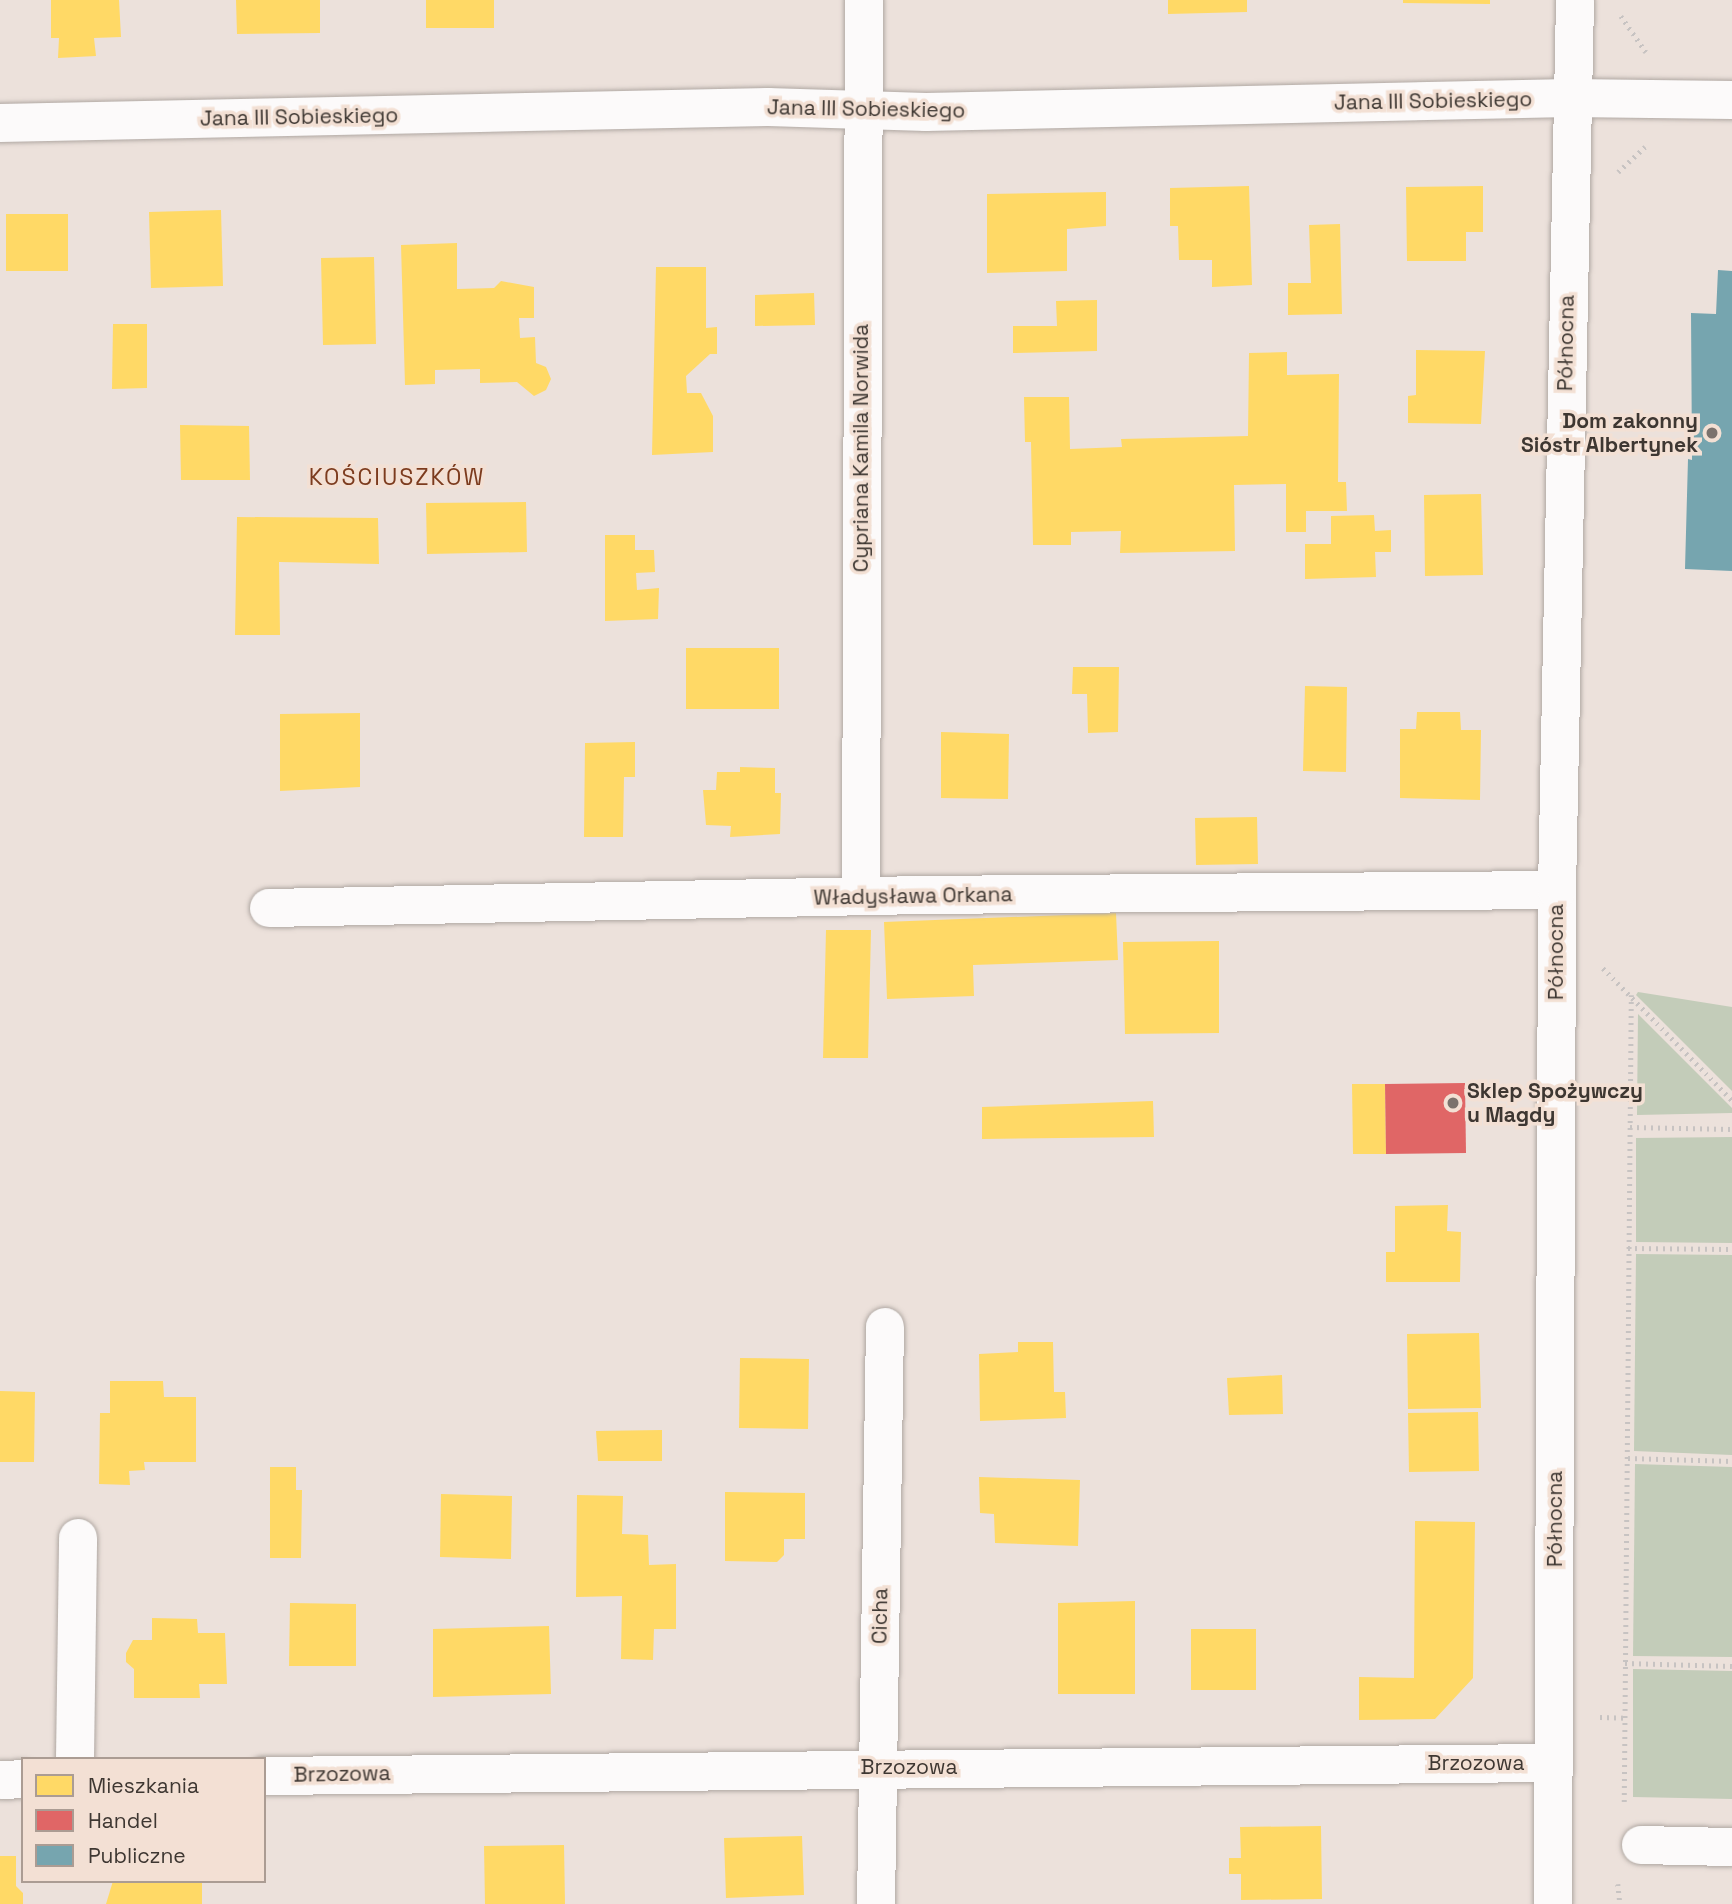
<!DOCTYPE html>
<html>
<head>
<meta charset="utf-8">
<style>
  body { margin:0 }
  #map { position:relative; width:1732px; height:1904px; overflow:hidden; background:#ece1db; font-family:"Space Grotesk",sans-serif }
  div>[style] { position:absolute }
  .green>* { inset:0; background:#c3ccb9 }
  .homes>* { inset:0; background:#ffd966 }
  .shops>* { inset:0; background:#e06666 }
  .public>* { inset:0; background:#76a5af }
  .path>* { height:4.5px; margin-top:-2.25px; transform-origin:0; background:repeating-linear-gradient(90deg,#c7c3c2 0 2px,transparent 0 7px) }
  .roads { filter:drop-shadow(0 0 2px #b0a8a3) drop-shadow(0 0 2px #b0a8a3) }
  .minor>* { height:38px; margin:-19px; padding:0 19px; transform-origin:19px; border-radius:19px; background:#fcfafa }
  .dots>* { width:19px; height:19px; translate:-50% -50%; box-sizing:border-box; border:4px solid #f3e0d4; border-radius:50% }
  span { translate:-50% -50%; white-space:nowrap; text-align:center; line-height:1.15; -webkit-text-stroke:7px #f3e0d4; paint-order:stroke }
  .street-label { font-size:21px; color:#3e3732 }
  .poi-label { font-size:21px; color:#3e3732; font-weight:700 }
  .right { translate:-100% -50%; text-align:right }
  .left { translate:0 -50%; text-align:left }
  .neighbourhood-label { font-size:23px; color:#7c3b1e; letter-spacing:2px }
  .legend { position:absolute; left:21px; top:1757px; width:245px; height:126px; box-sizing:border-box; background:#f3e0d4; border:2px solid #ab9c93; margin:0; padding:9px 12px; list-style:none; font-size:21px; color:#3e3732 }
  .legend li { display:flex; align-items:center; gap:14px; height:35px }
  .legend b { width:35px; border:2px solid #ab9c93 }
</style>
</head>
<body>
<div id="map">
  <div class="green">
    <div style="clip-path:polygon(1638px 992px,1732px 1007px,1732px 1091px,1636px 995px)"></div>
    <div style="clip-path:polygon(1638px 1014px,1732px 1108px,1732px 1113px,1637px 1115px)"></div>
    <div style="clip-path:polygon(1732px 1137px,1732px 1243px,1636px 1242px,1636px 1138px)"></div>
    <div style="clip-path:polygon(1636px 1254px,1732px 1255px,1732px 1455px,1634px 1451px)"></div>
    <div style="clip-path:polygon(1635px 1464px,1732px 1467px,1732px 1657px,1633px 1656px)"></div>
    <div style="clip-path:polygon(1633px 1669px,1732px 1671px,1732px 1799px,1633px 1797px)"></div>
  </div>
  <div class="homes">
    <div style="clip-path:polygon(51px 0,119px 0,121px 37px,94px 38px,96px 56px,58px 58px,59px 38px,51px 38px)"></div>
    <div style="clip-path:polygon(236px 0,320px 0,320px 33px,237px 34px)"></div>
    <div style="clip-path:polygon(426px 0,494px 0,494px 28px,426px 28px)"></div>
    <div style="clip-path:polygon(1168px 0,1247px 0,1247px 12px,1168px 14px)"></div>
    <div style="clip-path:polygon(1403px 0,1490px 0,1490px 4px,1403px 3px)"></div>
    <div style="clip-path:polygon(1249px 186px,1252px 285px,1212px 287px,1212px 260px,1179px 260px,1178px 226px,1170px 226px,1170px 188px)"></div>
    <div style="clip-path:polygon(1483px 186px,1483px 232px,1466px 232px,1466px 261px,1407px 261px,1406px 187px)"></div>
    <div style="clip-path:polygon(1106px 192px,1106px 226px,1067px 229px,1067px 271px,987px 273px,987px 194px)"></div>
    <div style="clip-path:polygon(221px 210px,223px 286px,151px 288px,149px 212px)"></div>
    <div style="clip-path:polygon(6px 214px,68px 214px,68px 271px,6px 271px)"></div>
    <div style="clip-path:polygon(1340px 224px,1342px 314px,1288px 315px,1288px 283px,1311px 283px,1309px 225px)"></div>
    <div style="clip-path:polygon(457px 243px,457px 289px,494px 288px,501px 281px,534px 287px,534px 318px,519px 318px,520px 338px,535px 337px,536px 363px,546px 367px,551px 379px,546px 390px,534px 396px,517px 382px,480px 383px,480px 369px,435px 370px,435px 384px,405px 385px,401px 245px)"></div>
    <div style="clip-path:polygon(374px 257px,376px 344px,323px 345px,321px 258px)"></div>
    <div style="clip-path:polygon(656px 267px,706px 267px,706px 328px,717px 327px,717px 354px,710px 354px,686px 376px,687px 393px,701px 393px,713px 416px,713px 452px,652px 455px)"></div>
    <div style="clip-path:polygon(814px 293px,815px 325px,755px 326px,755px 295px)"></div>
    <div style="clip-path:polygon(1097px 300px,1097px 351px,1013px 353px,1013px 326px,1057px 326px,1056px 301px)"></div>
    <div style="clip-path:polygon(113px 324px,147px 324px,147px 388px,112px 389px)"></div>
    <div style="clip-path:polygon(1416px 350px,1485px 351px,1481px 424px,1408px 423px,1408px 396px,1416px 395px)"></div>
    <div style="clip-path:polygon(1287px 352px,1287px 375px,1339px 374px,1338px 482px,1346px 482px,1347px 511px,1306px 511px,1306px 532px,1286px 532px,1286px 484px,1234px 485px,1235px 551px,1120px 553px,1121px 531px,1071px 532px,1071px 545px,1033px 545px,1031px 442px,1025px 442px,1024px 397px,1069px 397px,1070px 449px,1122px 447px,1121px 439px,1248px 436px,1249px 353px)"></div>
    <div style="clip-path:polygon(180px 425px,249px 426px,250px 480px,181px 480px)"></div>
    <div style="clip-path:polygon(1481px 494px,1483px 575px,1425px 576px,1424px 495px)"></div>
    <div style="clip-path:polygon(526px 502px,527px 552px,427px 554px,426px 503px)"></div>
    <div style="clip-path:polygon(1374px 515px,1375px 531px,1391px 530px,1391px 552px,1375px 552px,1376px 577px,1305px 579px,1305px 544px,1331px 544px,1331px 516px)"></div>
    <div style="clip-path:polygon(237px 517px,378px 518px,379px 564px,279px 562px,280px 635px,235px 635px)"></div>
    <div style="clip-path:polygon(605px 535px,635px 535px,635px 550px,654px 550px,655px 572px,636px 573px,637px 590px,659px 588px,658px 619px,605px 621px)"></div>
    <div style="clip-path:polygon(686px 648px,779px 648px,779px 709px,686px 709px)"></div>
    <div style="clip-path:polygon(1073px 667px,1119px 667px,1118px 732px,1088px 733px,1087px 694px,1072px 694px)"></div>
    <div style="clip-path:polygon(1305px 686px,1347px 687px,1346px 772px,1303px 771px)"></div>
    <div style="clip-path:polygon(1417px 712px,1460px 712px,1461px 730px,1481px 730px,1480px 800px,1400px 798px,1400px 729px,1416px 729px)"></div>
    <div style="clip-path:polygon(360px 713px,360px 787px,280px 791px,280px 714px)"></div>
    <div style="clip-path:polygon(941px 732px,1009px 734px,1008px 799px,941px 798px)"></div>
    <div style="clip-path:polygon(635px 742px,635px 777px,624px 777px,623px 837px,584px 837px,585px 743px)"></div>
    <div style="clip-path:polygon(740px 767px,775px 768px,775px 793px,781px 793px,780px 834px,730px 837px,731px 826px,706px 825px,703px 790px,716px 790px,717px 772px,740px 772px)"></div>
    <div style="clip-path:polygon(1257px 817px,1258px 864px,1196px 865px,1195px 818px)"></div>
    <div style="clip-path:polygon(1116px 913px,1118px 960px,973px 965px,974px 996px,887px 999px,884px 922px)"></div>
    <div style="clip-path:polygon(826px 930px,871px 930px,868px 1058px,823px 1058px)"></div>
    <div style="clip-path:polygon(1219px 941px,1219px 1033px,1125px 1034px,1123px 942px)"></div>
    <div style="clip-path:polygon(1352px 1084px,1385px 1084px,1386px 1154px,1353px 1154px)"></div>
    <div style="clip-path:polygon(1153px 1101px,1154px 1137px,982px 1139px,982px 1107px)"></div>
    <div style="clip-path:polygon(1448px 1205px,1447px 1231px,1461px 1232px,1460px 1282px,1386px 1282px,1386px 1252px,1395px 1252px,1395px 1206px)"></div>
    <div style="clip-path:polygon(1479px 1333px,1481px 1408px,1408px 1409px,1407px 1334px)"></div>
    <div style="clip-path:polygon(1018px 1342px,1053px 1342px,1054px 1392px,1065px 1392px,1066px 1418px,980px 1421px,979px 1354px,1018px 1352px)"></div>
    <div style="clip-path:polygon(740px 1358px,809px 1359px,808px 1429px,739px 1428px)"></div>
    <div style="clip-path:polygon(1282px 1375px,1283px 1414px,1229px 1415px,1227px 1378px)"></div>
    <div style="clip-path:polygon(110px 1381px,163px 1381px,164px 1397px,196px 1397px,196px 1462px,144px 1462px,145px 1470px,129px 1471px,130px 1485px,99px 1484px,100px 1413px,110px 1413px)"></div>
    <div style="clip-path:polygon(0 1391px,35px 1392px,34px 1462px,0 1462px)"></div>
    <div style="clip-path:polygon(1478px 1412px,1479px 1471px,1409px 1472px,1408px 1413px)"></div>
    <div style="clip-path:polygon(662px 1430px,662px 1461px,598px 1461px,596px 1431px)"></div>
    <div style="clip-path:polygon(270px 1467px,296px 1467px,296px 1490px,302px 1490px,301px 1558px,270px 1558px)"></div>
    <div style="clip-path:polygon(979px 1477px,1080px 1480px,1078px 1546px,995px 1543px,994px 1514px,980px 1513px)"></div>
    <div style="clip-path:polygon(725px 1492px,805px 1493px,805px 1539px,784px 1539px,784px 1555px,777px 1562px,725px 1561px)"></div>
    <div style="clip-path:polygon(441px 1494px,512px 1496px,511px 1559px,440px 1557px)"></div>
    <div style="clip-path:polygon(577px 1495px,623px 1496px,622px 1534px,648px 1535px,649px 1565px,676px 1564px,676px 1629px,654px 1629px,653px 1660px,621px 1659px,622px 1596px,576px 1597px)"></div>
    <div style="clip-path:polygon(1415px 1521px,1475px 1522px,1473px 1678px,1435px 1719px,1359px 1720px,1359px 1677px,1414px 1678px)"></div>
    <div style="clip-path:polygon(1135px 1601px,1135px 1694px,1058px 1694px,1058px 1603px)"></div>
    <div style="clip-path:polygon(290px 1603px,356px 1604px,356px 1666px,289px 1666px)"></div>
    <div style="clip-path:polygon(152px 1618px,197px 1619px,198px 1633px,225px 1633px,227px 1684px,199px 1684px,200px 1698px,134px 1698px,134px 1669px,126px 1662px,126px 1653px,133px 1640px,152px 1640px)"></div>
    <div style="clip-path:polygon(549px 1626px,551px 1694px,433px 1697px,433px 1629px)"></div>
    <div style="clip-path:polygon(1191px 1629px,1256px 1629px,1256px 1690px,1191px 1690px)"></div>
    <div style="clip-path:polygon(1321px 1826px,1322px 1899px,1241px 1900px,1241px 1874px,1229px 1874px,1229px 1858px,1241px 1858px,1240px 1827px)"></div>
    <div style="clip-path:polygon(802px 1836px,804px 1895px,726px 1898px,724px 1838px)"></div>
    <div style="clip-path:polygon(564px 1845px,565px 1904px,485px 1904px,484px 1846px)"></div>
    <div style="clip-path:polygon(0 1856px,16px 1856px,16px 1886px,23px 1893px,23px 1904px,0 1904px)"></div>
    <div style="clip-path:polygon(113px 1881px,202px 1881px,202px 1904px,106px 1904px)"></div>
  </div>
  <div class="shops">
    <div style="clip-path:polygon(1465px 1083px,1466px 1153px,1386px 1154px,1385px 1084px)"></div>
  </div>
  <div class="public">
    <div style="clip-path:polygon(1718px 270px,1732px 271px,1732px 571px,1685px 569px,1688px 459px,1692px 460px,1691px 313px,1716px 314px)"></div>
  </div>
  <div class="path">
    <div style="left:1621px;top:16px;width:44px;rotate:55.2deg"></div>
    <div style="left:1618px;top:172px;width:37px;rotate:-43deg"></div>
    <div style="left:1603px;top:968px;width:185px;rotate:45.7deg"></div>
    <div style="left:1630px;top:1127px;width:102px;rotate:1.1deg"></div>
    <div style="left:1628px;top:1248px;width:104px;rotate:0.6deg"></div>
    <div style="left:1628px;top:1458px;width:104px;rotate:1.7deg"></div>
    <div style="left:1625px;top:1663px;width:107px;rotate:1.6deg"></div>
    <div style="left:1600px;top:1717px;width:25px;rotate:2deg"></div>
    <div style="left:1624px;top:1802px;width:807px;rotate:-89.5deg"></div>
    <div style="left:1618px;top:1884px;width:20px;rotate:84deg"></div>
  </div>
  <div class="roads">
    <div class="minor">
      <div style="left:0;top:123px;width:768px;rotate:-1.19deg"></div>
      <div style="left:768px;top:107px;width:158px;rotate:1.8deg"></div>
      <div style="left:926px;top:112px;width:644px;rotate:-1.25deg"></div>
      <div style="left:1570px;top:98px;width:162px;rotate:0.7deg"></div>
      <div style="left:861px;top:896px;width:896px;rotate:-89.81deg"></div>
      <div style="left:269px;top:908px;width:651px;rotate:-1.14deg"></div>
      <div style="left:920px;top:895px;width:637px;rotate:-0.45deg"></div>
      <div style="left:75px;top:1759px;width:221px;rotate:-89.2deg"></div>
      <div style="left:264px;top:1776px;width:1289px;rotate:-0.58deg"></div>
      <div style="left:0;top:1780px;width:23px;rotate:-2deg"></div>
      <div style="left:1641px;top:1845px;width:91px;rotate:1.3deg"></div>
      <div style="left:876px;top:1904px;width:577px;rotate:-89.11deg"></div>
      <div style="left:1553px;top:1904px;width:1014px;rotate:-89.77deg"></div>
      <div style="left:1557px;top:890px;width:890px;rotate:-88.84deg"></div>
    </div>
  </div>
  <div class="dots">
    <div style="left:1712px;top:433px;background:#7b726d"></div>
    <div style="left:1453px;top:1103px;background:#7b726d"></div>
  </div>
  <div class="street-label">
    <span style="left:1433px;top:101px;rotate:-1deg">Jana III Sobieskiego</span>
    <span style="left:866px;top:109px;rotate:1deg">Jana III Sobieskiego</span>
    <span style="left:299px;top:117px;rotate:-1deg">Jana III Sobieskiego</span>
    <span style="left:1566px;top:343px;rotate:-89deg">Północna</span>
    <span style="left:861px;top:448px;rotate:-90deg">Cypriana Kamila Norwida</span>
    <span style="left:913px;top:896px;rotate:-1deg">Władysława Orkana</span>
    <span style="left:1556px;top:952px;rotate:-90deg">Północna</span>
    <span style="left:1555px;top:1519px;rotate:-90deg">Północna</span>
    <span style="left:880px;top:1616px;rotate:-89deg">Cicha</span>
    <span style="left:1476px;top:1763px">Brzozowa</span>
    <span style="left:909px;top:1767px">Brzozowa</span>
    <span style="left:342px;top:1774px;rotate:-1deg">Brzozowa</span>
  </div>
  <div class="poi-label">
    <span class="right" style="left:1698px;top:433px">Dom zakonny<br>Sióstr Albertynek</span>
    <span class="left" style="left:1467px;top:1103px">Sklep Spożywczy<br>u Magdy</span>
  </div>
  <div class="neighbourhood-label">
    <span style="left:397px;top:477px">KOŚCIUSZKÓW</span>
  </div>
  <ul class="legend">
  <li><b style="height:19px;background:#ffd966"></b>Mieszkania</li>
  <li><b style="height:19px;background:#e06666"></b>Handel</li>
  <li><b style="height:19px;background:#76a5af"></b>Publiczne</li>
  </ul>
</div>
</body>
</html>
